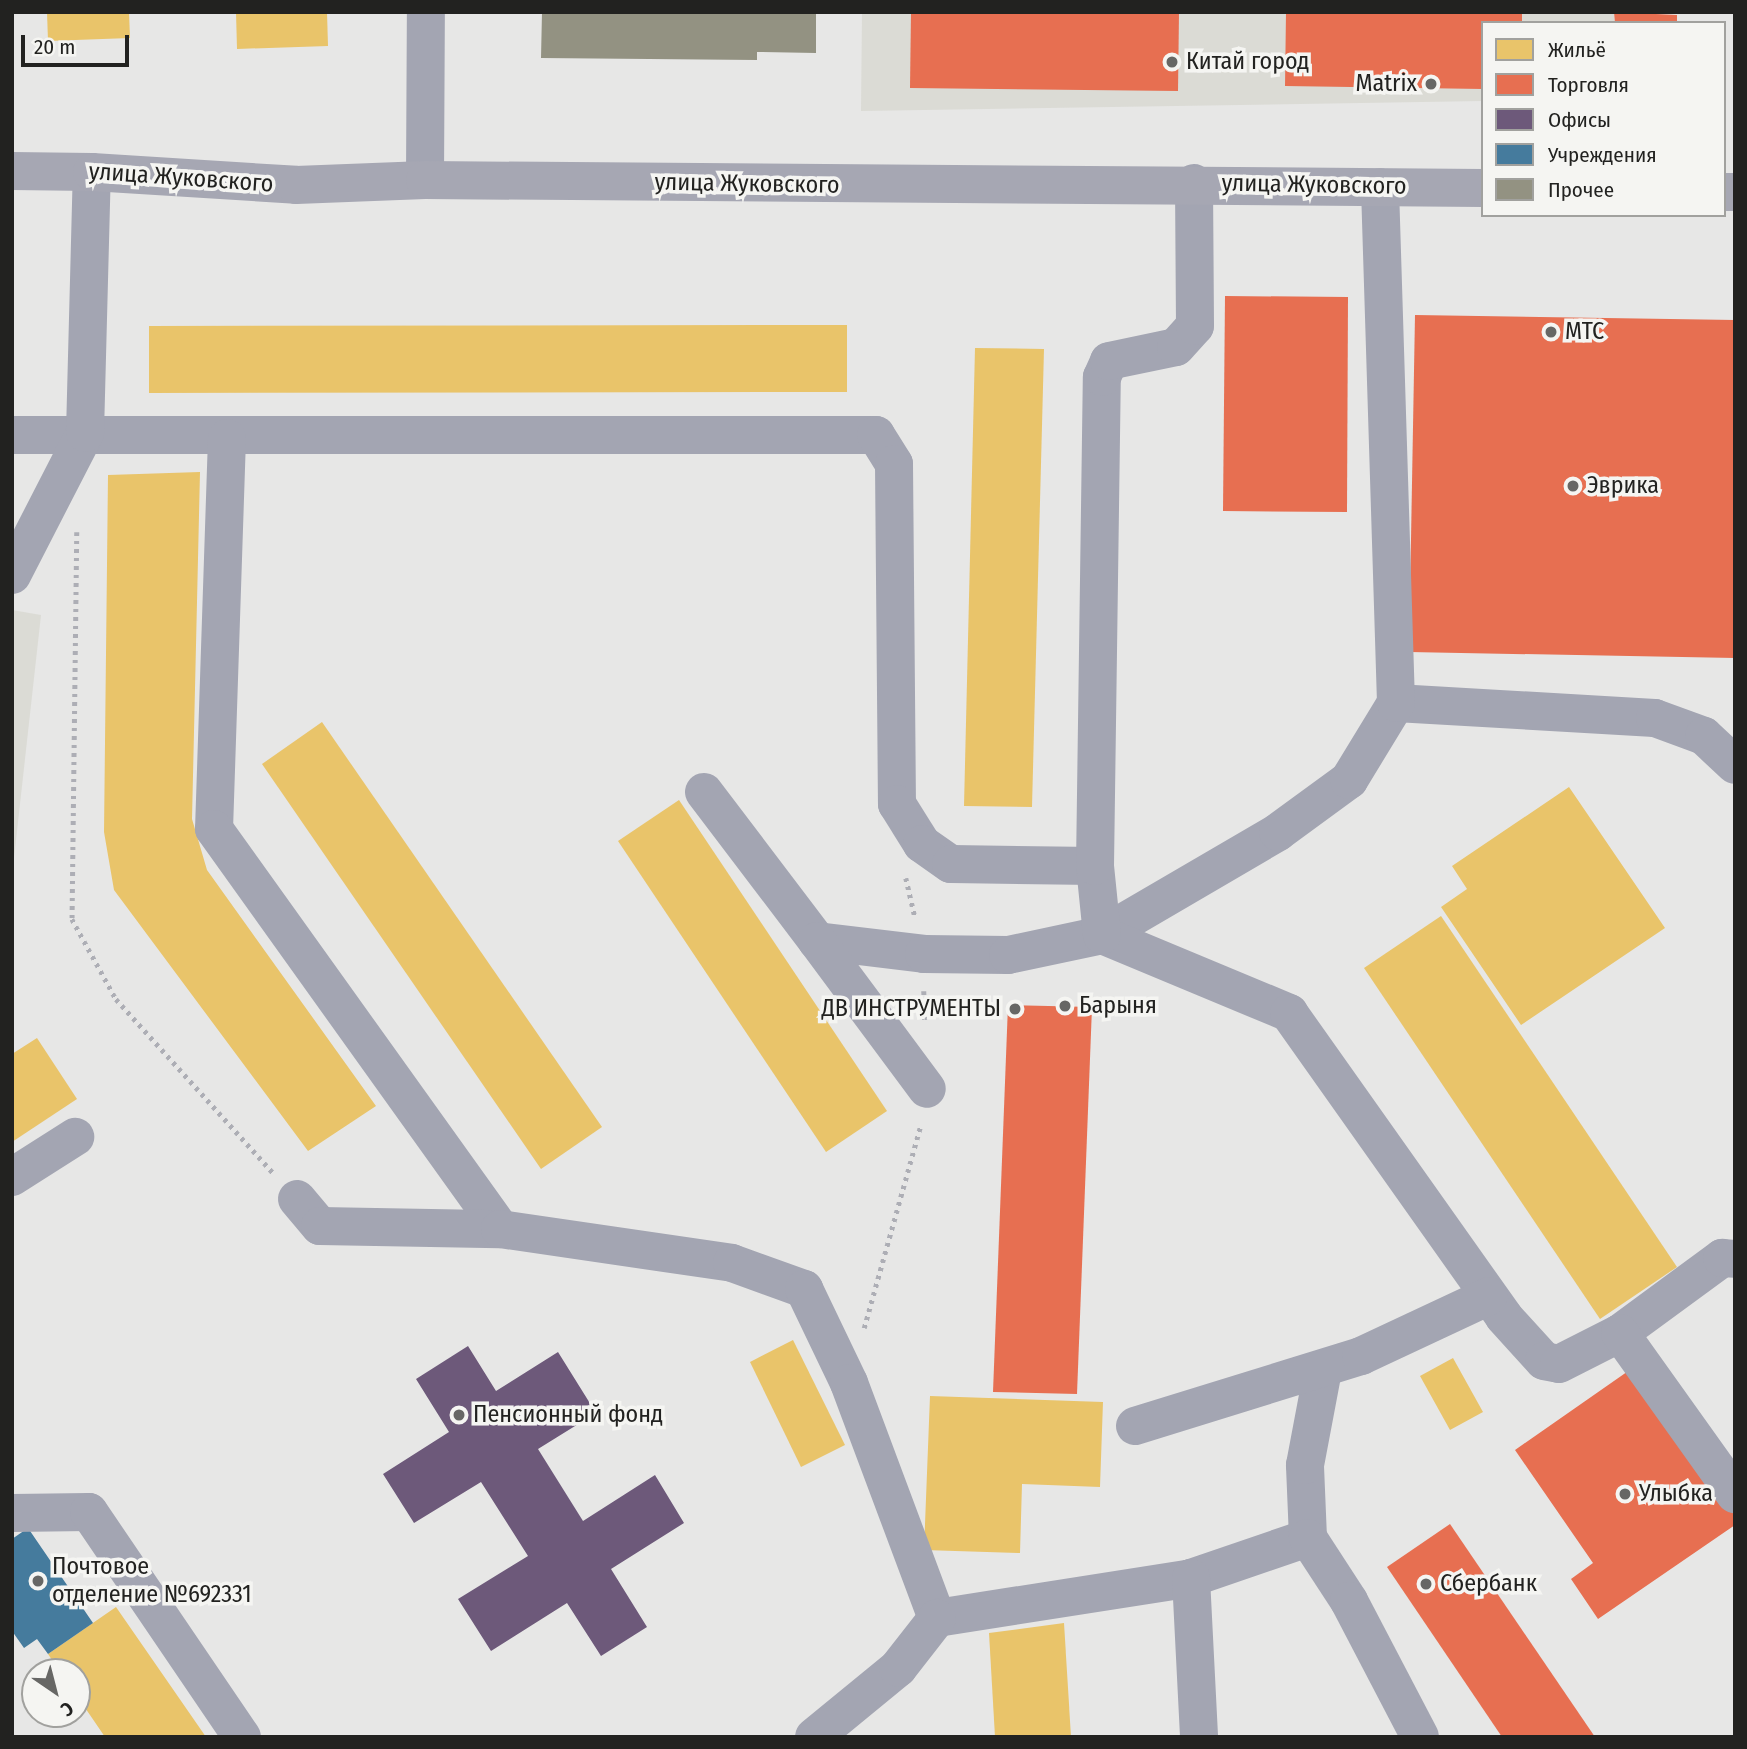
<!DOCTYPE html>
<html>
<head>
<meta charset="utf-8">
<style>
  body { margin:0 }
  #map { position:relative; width:1747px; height:1749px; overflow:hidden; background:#e7e7e6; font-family:"Fira Sans Condensed",sans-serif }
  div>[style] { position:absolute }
  .built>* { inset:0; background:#dbdbd5 }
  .homes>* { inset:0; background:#e9c46a }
  .shops>* { inset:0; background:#e76f51 }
  .offices>* { inset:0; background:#6d597a }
  .public>* { inset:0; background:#457b9d }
  .building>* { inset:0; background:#939282 }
  .path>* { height:4.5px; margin-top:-2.25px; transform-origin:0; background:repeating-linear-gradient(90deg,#adaeb5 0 3.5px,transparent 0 8.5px) }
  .minor>* { height:38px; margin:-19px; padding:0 19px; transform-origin:19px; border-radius:19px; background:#a3a5b2 }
  .major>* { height:38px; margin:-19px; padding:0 19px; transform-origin:19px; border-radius:19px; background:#a6a7b3 }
  .dots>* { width:19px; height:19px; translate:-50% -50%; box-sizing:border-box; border:4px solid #f5f5f2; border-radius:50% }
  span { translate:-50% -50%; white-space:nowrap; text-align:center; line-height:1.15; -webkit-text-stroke:7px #f5f5f2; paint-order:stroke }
  .poi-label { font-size:24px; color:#222220 }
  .left { translate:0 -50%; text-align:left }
  .right { translate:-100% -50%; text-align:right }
  .street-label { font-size:24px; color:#222220 }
  .frame { position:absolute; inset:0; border:14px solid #222220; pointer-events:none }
  .legend { position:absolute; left:1481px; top:21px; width:245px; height:196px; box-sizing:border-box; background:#f5f5f2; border:2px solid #a1a19e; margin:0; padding:9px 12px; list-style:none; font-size:21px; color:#222220 }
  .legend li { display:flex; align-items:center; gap:14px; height:35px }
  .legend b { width:35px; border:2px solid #a1a19e }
  .north { position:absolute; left:21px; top:1658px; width:70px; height:70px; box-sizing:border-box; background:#f5f5f2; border:2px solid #a1a19e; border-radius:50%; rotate:145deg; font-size:19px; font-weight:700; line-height:28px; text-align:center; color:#222220 }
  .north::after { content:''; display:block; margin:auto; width:24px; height:32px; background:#676765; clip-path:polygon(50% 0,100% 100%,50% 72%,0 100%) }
  .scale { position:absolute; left:21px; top:35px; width:108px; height:32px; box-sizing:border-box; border:4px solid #222220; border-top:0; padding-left:9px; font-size:21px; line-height:24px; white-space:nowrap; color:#222220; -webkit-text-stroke:5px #f5f5f2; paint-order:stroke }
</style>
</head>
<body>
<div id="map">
  <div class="built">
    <div style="clip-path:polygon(862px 12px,1614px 12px,1615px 23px,1483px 23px,1483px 101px,861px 111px)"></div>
    <div style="clip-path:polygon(12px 610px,41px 615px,12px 876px)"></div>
  </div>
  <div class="homes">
    <div style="clip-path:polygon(47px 12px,129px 12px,130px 38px,48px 41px)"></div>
    <div style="clip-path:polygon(236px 12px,327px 12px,328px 46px,237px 49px)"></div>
    <div style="clip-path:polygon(847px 325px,847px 392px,149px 393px,149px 326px)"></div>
    <div style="clip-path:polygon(975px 348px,1044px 349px,1032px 807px,964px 806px)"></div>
    <div style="clip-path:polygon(200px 472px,192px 819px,207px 870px,376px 1106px,308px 1151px,114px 890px,104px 832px,108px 475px)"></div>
    <div style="clip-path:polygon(322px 722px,602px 1127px,541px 1169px,262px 764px)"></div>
    <div style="clip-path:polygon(1569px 787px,1665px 928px,1521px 1025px,1441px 907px,1467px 889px,1452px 866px)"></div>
    <div style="clip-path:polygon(679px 800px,887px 1111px,826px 1152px,618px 841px)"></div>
    <div style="clip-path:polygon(1441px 916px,1677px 1267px,1600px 1319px,1364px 968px)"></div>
    <div style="clip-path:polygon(37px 1038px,77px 1099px,12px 1142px,12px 1054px)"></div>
    <div style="clip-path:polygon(793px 1340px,845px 1445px,801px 1467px,750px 1362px)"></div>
    <div style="clip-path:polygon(1453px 1358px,1483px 1412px,1450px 1430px,1420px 1376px)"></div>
    <div style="clip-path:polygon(930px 1396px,1103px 1402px,1100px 1487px,1022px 1484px,1020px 1553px,924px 1550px)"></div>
    <div style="clip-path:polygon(116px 1607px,206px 1737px,105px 1737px,77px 1696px,77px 1672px,60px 1672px,48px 1654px)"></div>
    <div style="clip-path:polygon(1064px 1623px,1071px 1737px,995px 1737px,989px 1633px)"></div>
  </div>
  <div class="shops">
    <div style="clip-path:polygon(911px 12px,1179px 12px,1178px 91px,910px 88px)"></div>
    <div style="clip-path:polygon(1286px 12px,1522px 12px,1522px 23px,1483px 23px,1483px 89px,1285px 86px)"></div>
    <div style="clip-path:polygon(1614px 12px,1677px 15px,1677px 23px,1615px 23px)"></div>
    <div style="clip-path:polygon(1225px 296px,1348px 297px,1347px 512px,1223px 511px)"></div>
    <div style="clip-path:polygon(1415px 315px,1735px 320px,1735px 658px,1409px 652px)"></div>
    <div style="clip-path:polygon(1008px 1005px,1092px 1007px,1077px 1394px,993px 1392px)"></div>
    <div style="clip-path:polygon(1634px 1367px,1735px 1514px,1735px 1525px,1598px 1619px,1571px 1579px,1593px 1563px,1515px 1450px)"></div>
    <div style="clip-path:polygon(1450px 1524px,1595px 1737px,1502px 1737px,1387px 1567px)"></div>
  </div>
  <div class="offices">
    <div style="clip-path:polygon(468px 1346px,496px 1391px,558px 1352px,596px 1413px,538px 1449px,583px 1521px,655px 1475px,684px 1523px,611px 1569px,647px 1627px,601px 1656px,567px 1603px,491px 1651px,458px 1599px,528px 1556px,481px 1482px,414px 1523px,383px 1474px,449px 1432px,416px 1379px)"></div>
  </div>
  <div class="public">
    <div style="clip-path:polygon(28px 1528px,93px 1623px,48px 1654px,37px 1639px,24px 1648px,12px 1631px,12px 1539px)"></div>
  </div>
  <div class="building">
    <div style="clip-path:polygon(542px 12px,816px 12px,816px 53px,757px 52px,757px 60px,541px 58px)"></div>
  </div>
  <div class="path">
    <div style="left:77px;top:532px;width:387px;rotate:90.7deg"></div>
    <div style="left:72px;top:919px;width:91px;rotate:61.2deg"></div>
    <div style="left:116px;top:999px;width:234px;rotate:47.9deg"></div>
    <div style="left:906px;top:878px;width:40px;rotate:77deg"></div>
    <div style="left:924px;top:991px;width:30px;rotate:88deg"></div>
    <div style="left:864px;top:1328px;width:212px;rotate:-74.4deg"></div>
  </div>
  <div class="minor">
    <div style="left:425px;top:180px;width:168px;rotate:-89.7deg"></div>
    <div style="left:12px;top:435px;width:864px"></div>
    <div style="left:876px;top:435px;width:34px;rotate:58deg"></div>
    <div style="left:894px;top:464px;width:340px;rotate:89.5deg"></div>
    <div style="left:897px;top:804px;width:47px;rotate:58deg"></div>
    <div style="left:922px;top:844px;width:35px;rotate:35deg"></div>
    <div style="left:951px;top:864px;width:144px;rotate:0.8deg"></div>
    <div style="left:227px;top:438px;width:391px;rotate:91.9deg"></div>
    <div style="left:214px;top:829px;width:492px;rotate:54.4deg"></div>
    <div style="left:12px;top:575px;width:160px;rotate:-62.8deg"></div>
    <div style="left:85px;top:433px;width:261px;rotate:-88.5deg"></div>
    <div style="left:1396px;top:703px;width:259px;rotate:3.3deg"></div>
    <div style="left:1655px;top:718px;width:52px;rotate:20.2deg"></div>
    <div style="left:1704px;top:736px;width:42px;rotate:43.1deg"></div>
    <div style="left:704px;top:792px;width:187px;rotate:52.8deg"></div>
    <div style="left:817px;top:941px;width:108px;rotate:6.9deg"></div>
    <div style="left:924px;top:954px;width:84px;rotate:0.7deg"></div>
    <div style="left:1008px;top:955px;width:96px;rotate:-12deg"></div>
    <div style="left:1102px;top:935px;width:204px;rotate:-30.3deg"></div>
    <div style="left:1278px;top:832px;width:88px;rotate:-36.2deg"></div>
    <div style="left:1349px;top:780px;width:90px;rotate:-58.6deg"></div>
    <div style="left:1396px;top:703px;width:516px;rotate:-91.78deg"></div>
    <div style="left:1102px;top:935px;width:203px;rotate:22.6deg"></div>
    <div style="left:1289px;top:1013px;width:372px;rotate:54.7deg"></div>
    <div style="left:1504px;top:1317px;width:59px;rotate:47.7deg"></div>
    <div style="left:1544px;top:1361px;width:15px;rotate:11deg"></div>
    <div style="left:1559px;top:1364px;width:68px;rotate:-26.9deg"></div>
    <div style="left:1620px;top:1333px;width:127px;rotate:-36.3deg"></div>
    <div style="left:1722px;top:1258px;width:13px;rotate:4deg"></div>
    <div style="left:1102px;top:935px;width:69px;rotate:-95.8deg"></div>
    <div style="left:1095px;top:866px;width:489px;rotate:-89.2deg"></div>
    <div style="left:1102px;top:377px;width:17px;rotate:-66deg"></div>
    <div style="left:1109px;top:361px;width:68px;rotate:-11.8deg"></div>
    <div style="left:1176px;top:347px;width:28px;rotate:-48deg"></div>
    <div style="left:1195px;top:326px;width:143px;rotate:-90.4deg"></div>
    <div style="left:817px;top:941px;width:184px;rotate:53.4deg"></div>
    <div style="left:12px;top:1177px;width:75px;rotate:-32.4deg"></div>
    <div style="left:297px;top:1199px;width:35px;rotate:50deg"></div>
    <div style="left:320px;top:1226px;width:180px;rotate:1deg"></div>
    <div style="left:500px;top:1229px;width:234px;rotate:8.3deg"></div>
    <div style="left:732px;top:1263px;width:77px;rotate:19.9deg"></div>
    <div style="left:804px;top:1289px;width:104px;rotate:64.4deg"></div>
    <div style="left:849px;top:1383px;width:251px;rotate:69.5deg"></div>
    <div style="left:937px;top:1618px;width:257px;rotate:-8.9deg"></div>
    <div style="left:1191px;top:1578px;width:124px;rotate:-18.9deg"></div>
    <div style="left:1308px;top:1538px;width:73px;rotate:-92.4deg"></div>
    <div style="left:1305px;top:1465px;width:97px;rotate:-79.3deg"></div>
    <div style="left:1620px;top:1333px;width:198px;rotate:54.5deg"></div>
    <div style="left:1135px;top:1426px;width:237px;rotate:-17.2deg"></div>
    <div style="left:1361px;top:1356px;width:141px;rotate:-25.1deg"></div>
    <div style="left:12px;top:1513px;width:77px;rotate:-0.7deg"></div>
    <div style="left:89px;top:1512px;width:272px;rotate:55.8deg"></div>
    <div style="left:1308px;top:1538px;width:75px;rotate:56.9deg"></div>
    <div style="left:1349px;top:1601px;width:153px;rotate:62.4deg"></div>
    <div style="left:1191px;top:1578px;width:159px;rotate:87.1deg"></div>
    <div style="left:814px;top:1737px;width:109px;rotate:-39.4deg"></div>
    <div style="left:898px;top:1668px;width:63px;rotate:-52deg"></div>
  </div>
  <div class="major">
    <div style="left:12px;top:171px;width:80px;rotate:0.7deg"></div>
    <div style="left:92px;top:172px;width:204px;rotate:3.6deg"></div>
    <div style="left:296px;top:185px;width:129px;rotate:-2.2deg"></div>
    <div style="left:425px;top:180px;width:1058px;rotate:0.43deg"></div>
    <div style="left:1724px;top:192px;width:11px"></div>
  </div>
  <div class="dots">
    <div style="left:1172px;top:62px;background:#676765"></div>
    <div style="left:1431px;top:84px;background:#676765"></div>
    <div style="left:1551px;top:332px;background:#676765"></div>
    <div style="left:1573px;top:486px;background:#676765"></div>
    <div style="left:1065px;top:1006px;background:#676765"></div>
    <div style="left:1015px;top:1009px;background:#676765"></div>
    <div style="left:459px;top:1415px;background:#676765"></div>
    <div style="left:1625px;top:1494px;background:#676765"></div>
    <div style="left:38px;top:1581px;background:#676765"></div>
    <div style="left:1426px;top:1584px;background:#676765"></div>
  </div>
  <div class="poi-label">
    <span class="left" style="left:1186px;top:62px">Китай город</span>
    <span class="right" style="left:1417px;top:84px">Matrix</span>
    <span class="left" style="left:1565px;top:332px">МТС</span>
    <span class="left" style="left:1587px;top:486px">Эврика</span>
    <span class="left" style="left:1079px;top:1006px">Барыня</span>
    <span class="right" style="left:1001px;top:1009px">ДВ ИНСТРУМЕНТЫ</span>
    <span class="left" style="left:473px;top:1415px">Пенсионный фонд</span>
    <span class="left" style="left:1639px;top:1494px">Улыбка</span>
    <span class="left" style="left:52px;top:1581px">Почтовое<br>отделение №692331</span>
    <span class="left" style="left:1440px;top:1584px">Сбербанк</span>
  </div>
  <div class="street-label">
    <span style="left:181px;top:178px;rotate:4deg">улица Жуковского</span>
    <span style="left:747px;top:184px;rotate:1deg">улица Жуковского</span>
    <span style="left:1314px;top:185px;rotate:1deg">улица Жуковского</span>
  </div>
  <div class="frame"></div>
  <ul class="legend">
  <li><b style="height:19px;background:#e9c46a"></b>Жильё</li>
  <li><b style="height:19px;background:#e76f51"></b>Торговля</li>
  <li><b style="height:19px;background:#6d597a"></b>Офисы</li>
  <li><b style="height:19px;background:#457b9d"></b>Учреждения</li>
  <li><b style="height:19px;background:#939282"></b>Прочее</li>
  </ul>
  <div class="north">С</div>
  <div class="scale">20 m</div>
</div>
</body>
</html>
